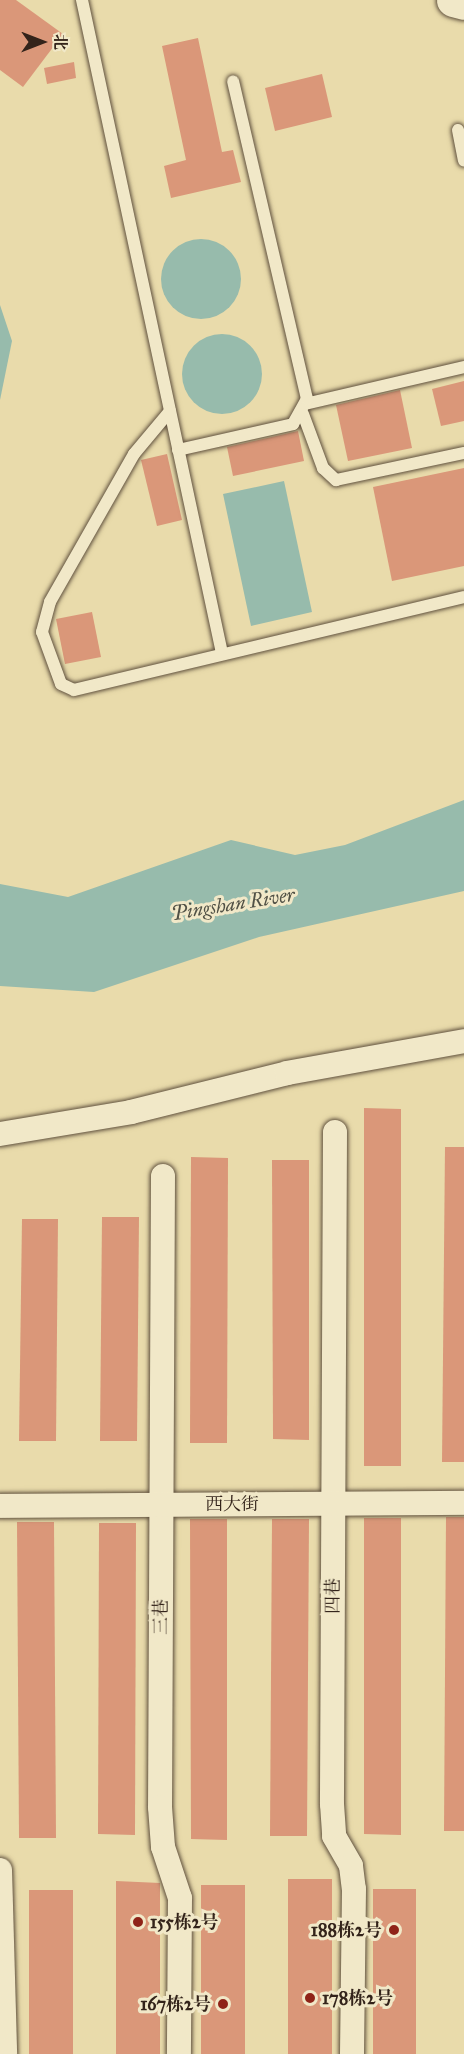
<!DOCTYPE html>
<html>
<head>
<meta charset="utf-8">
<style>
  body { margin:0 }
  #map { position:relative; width:464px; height:2054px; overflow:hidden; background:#e9dbab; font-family:"IM FELL Great Primer","Noto Serif SC",serif }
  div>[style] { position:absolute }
  .water>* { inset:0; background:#97bbac }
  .round { border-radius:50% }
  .building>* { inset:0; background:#da9779 }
  .roads { filter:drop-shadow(0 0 2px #60513e) drop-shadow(0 0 2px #60513e) }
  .lane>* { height:12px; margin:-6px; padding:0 6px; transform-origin:6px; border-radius:6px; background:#f1e8c8 }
  .street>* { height:24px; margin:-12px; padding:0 12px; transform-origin:12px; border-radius:12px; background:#f1e8c8 }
  .secondary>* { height:33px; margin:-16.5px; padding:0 16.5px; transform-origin:16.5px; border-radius:16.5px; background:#f1e8c8 }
  .dots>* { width:16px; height:16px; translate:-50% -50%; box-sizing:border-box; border:3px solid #f1e8c8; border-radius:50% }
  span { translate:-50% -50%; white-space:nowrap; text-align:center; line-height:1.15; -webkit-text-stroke:6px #f1e8c8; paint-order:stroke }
  .street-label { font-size:18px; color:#33231a }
  .poi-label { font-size:18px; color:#33231a; font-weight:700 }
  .left { translate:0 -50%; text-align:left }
  .right { translate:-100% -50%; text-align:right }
  .water-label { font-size:20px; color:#515146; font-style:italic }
  .north { position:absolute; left:12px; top:12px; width:60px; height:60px; -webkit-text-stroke:4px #f1e8c8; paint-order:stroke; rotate:90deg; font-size:16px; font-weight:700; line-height:24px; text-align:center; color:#33231a }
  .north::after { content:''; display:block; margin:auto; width:21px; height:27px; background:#33231a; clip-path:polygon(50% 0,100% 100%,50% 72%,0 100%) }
</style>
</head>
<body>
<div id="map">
  <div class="water">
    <div class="round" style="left:161px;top:239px;width:80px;height:80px"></div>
    <div style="clip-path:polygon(0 305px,12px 341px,0 400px)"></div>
    <div class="round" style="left:182px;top:334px;width:80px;height:80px"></div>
    <div style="clip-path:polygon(284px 481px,312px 612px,251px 626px,223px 494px)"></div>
    <div style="clip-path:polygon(464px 800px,464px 891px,259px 937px,94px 992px,0 986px,0 884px,68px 897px,231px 840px,295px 855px,345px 845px)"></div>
  </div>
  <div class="building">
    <div style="clip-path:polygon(0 0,16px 0,63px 34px,23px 87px,0 70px)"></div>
    <div style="clip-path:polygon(198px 38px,222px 152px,233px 150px,241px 182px,171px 198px,164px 166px,186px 160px,162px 46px)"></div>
    <div style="clip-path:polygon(74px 62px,76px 78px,47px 84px,44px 68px)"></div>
    <div style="clip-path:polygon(322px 74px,332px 117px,275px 131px,265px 88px)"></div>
    <div style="clip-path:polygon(464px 381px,464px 421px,441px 426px,432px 389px)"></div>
    <div style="clip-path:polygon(400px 390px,412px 448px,348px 461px,336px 405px)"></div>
    <div style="clip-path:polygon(298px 431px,304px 461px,233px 476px,227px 447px)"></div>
    <div style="clip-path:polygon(167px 454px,182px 520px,157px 526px,141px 460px)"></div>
    <div style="clip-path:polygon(464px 468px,464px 566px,392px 581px,373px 487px)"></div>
    <div style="clip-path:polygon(92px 612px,101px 657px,65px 664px,56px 619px)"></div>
    <div style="clip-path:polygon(364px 1108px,401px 1109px,401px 1466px,364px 1466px)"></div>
    <div style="clip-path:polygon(445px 1147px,464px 1147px,464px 1462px,442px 1462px)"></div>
    <div style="clip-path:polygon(191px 1157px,228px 1158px,227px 1443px,190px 1443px)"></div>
    <div style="clip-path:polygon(272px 1160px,309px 1160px,309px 1440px,273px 1439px)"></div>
    <div style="clip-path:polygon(102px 1217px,139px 1217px,137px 1441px,100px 1441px)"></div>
    <div style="clip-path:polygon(22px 1219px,58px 1219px,56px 1441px,19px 1441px)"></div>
    <div style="clip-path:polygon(446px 1517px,464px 1517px,464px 1831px,444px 1831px)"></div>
    <div style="clip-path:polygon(364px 1518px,401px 1518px,401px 1835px,364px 1834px)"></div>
    <div style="clip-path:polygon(190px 1519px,227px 1519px,227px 1840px,191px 1839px)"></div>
    <div style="clip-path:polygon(272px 1519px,309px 1519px,307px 1836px,270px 1836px)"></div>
    <div style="clip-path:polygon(17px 1522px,54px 1522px,56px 1838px,19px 1838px)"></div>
    <div style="clip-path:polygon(99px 1523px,136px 1523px,135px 1835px,98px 1834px)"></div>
    <div style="clip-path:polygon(288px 1879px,332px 1879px,332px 2054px,288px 2054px)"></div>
    <div style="clip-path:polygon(116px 1881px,160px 1883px,160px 2054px,116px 2054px)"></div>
    <div style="clip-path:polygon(201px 1885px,245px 1885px,245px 2054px,201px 2054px)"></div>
    <div style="clip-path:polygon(373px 1889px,416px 1889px,416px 2054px,373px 2054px)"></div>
    <div style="clip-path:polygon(29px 1890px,73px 1890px,73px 2054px,29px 2054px)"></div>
  </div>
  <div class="roads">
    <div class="lane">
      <div style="left:82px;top:0;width:668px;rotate:77.9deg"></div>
      <div style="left:458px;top:130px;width:31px;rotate:79deg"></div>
      <div style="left:305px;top:404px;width:163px;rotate:-13.1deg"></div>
      <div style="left:170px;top:411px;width:56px;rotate:129.9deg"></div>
      <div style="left:134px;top:454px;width:170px;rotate:119.6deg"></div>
      <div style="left:50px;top:602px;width:31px;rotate:105deg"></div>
      <div style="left:42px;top:632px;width:55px;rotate:69.9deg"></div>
      <div style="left:61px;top:684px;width:14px;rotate:25deg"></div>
      <div style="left:74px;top:690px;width:401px;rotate:-13.4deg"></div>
      <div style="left:303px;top:414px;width:58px;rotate:69.7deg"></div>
      <div style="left:323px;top:468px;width:18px;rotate:43deg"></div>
      <div style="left:336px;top:480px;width:131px;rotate:-11.9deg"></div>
      <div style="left:178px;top:450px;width:118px;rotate:-12.7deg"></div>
      <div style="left:293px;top:424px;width:29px;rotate:-61deg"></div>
      <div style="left:307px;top:399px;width:326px;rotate:-103.1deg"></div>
    </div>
    <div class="street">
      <div style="left:335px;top:1132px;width:672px;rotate:90.26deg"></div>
      <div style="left:332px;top:1804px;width:32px;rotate:86deg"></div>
      <div style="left:334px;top:1836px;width:34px;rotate:60deg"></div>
      <div style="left:351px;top:1866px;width:23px;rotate:83deg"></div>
      <div style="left:354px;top:1889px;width:165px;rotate:90.7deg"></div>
      <div style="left:0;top:1134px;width:133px;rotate:-9.5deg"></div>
      <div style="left:131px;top:1112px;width:161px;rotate:-14deg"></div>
      <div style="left:287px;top:1073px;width:180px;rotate:-10.2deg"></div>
      <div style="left:163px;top:1176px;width:631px;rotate:90.27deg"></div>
      <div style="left:160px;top:1807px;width:40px;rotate:85.7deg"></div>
      <div style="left:163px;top:1847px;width:54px;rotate:71.6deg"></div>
      <div style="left:180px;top:1898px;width:156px;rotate:90.4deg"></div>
      <div style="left:0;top:1506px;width:464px;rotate:-0.4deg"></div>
      <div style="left:0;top:1870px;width:184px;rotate:88.4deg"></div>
    </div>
    <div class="secondary">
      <div style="left:453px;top:0;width:11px;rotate:15deg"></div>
    </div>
  </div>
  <div class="dots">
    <div style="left:138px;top:1922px;background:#8f2418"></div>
    <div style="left:394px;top:1930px;background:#8f2418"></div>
    <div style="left:310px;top:1998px;background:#8f2418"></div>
    <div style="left:223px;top:2004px;background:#8f2418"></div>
  </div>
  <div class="street-label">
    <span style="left:232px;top:1504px">西大街</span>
    <span style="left:333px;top:1596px;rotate:-90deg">四巷</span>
    <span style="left:161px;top:1617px;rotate:-90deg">三巷</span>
  </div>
  <div class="poi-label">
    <span class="left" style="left:150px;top:1922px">155栋2号</span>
    <span class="right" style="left:382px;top:1930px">188栋2号</span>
    <span class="left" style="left:322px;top:1998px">178栋2号</span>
    <span class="right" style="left:211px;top:2004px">167栋2号</span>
  </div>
  <div class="water-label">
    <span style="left:233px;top:904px;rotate:-9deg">Pingshan River</span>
  </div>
  <div class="north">北</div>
</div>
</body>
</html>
